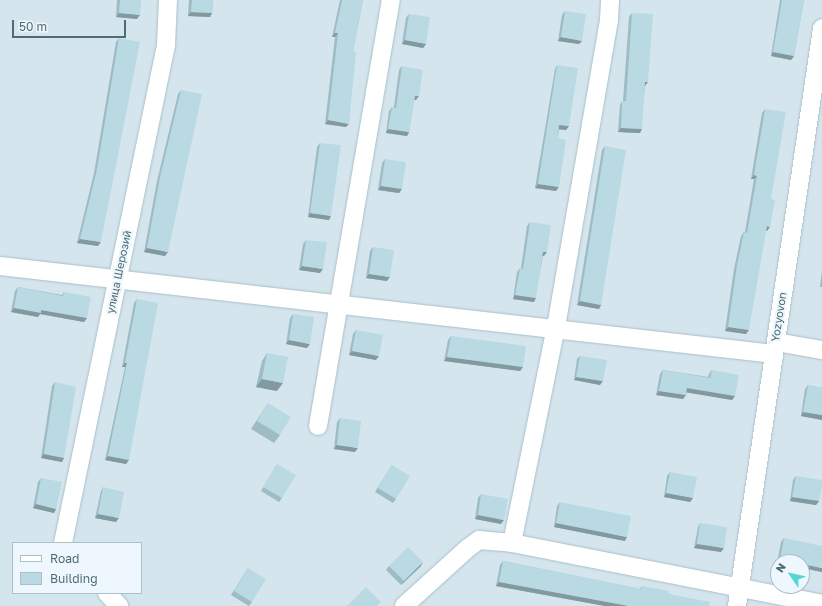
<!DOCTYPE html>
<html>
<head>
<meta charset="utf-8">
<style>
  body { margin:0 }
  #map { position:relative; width:822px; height:606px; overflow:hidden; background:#e8f3fa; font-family:"Golos Text",sans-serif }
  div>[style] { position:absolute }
  .residential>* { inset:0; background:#d4e5ee }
  .roads { filter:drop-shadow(0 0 1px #aabfc6) drop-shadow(0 0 1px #aabfc6) }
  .minor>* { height:18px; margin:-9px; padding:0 9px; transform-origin:9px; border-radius:9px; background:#fff }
  .wall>* { inset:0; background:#9fbbc3 }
  .shaded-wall>* { inset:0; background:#82999f }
  .building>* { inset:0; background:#b9dae3 }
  span { translate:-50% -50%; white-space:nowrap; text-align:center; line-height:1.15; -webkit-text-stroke:4px #eef7fd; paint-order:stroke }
  .street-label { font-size:11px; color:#4e6c72 }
  .legend { position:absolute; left:12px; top:542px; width:130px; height:52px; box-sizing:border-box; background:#eef7fd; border:1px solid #aebfc5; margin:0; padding:5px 7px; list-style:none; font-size:12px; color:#4e6c72 }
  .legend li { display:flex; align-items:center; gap:8px; height:20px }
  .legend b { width:20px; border:1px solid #aebfc5 }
  .north { position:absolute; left:770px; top:554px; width:40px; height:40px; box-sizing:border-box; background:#eef7fd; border:1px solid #aebfc5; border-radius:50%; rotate:304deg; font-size:11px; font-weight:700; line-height:16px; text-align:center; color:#4e6c72 }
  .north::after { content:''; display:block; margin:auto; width:14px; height:18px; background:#59d5d8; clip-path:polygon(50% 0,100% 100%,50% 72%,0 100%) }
  .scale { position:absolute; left:12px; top:20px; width:114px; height:18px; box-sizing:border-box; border:2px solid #4e6c72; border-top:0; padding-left:5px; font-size:12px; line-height:14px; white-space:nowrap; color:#4e6c72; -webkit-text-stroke:3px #eef7fd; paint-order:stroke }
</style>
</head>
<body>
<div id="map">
  <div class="residential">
    <div style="clip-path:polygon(evenodd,0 0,822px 0,822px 606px,0 606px,0 0,13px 543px,141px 543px,141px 593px,13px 593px,13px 543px,0 0,778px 562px,802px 562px,802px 586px,778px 586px,778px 562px)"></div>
  </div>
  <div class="roads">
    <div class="minor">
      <div style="left:0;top:266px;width:779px;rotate:6.49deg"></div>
      <div style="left:776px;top:342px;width:47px;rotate:9.9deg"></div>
      <div style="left:318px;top:426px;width:432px;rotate:-80.3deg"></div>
      <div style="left:63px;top:543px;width:509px;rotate:-78.31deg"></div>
      <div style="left:166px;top:45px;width:45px;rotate:-87.5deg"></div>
      <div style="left:512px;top:543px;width:220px;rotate:-78.5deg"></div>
      <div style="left:556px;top:327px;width:312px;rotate:-80.2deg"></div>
      <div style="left:609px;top:20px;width:20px;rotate:-87deg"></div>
      <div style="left:107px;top:593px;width:18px;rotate:47deg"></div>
      <div style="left:404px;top:606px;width:86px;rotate:-42.2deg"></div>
      <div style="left:468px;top:548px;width:14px;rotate:-36deg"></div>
      <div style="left:479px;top:540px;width:33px;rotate:5deg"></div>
      <div style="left:512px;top:543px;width:316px;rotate:11.1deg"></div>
      <div style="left:737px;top:606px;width:584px;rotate:-81.63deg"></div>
    </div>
  </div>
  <div class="wall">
    <div style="clip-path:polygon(117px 0,141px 0,137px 19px,116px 17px)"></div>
    <div style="clip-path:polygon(189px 0,213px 0,212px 13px,210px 17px,188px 16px)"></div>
    <div style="clip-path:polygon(340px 0,363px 0,353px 51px,346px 127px,325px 124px,335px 37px,332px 37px)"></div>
    <div style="clip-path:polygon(780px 0,804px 0,794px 56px,791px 60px,771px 56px)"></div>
    <div style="clip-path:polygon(565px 11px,582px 41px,579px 44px,558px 41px,562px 15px)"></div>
    <div style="clip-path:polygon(632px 13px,645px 86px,640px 133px,618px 132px,620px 105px,622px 101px,623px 101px,629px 17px)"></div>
    <div style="clip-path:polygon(409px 14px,426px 44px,423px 48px,402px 44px,406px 18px)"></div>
    <div style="clip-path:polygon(119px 38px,98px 246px,77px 243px,94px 173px,116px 42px)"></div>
    <div style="clip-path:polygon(557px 65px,569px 126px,566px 130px,559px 129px,558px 138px,556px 191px,535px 188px,555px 69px)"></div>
    <div style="clip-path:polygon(402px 66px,416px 100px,414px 100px,409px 132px,407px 136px,386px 133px,389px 111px,392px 107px,394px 107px,399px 70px)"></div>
    <div style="clip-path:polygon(181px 90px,165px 256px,144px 252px,157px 181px,178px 94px)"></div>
    <div style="clip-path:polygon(765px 109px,771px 199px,767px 231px,766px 230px,746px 334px,725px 331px,734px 269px,741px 236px,744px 232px,745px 232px,754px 179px,751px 179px,762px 113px)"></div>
    <div style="clip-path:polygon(320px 143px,329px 220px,308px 217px,317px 147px)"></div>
    <div style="clip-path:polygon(605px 146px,601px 305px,599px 309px,577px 305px,602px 150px)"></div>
    <div style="clip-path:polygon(385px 159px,402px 189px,399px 193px,378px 190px,382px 163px)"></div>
    <div style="clip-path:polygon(530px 222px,544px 256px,543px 256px,534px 302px,513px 299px,517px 272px,520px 268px,521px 268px,527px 226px)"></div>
    <div style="clip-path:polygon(306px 240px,320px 273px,299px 270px,303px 244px)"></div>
    <div style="clip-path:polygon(373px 247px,387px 281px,366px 278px,370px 251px)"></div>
    <div style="clip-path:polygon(822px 271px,822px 287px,820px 287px)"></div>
    <div style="clip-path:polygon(18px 287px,62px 295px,64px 292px,87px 318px,84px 322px,40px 314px,38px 317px,11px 312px,15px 291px)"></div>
    <div style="clip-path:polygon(137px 299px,129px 460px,126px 464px,105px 460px,125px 367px,122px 367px,134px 303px)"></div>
    <div style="clip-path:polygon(293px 314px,307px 348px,286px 344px,290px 318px)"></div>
    <div style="clip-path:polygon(356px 330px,376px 360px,349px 355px,353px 334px)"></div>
    <div style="clip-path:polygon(451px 336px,523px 367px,520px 371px,444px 361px,448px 340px)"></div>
    <div style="clip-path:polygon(267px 353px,277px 391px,256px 387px,262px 361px)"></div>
    <div style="clip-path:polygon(580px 356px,600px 385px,574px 380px,577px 359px)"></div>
    <div style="clip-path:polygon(663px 370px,708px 377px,709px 374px,712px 370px,735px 396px,732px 400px,687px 392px,686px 395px,683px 399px,656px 395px,660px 374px)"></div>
    <div style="clip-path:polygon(55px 382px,64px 458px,62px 462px,41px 458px,52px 386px)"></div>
    <div style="clip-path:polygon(808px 385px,822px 388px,822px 420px,801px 416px,805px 389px)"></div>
    <div style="clip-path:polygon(268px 403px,280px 435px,274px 443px,251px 429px)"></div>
    <div style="clip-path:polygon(340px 418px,355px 452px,334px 449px,337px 422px)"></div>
    <div style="clip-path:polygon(277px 464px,282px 498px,279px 502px,261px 491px)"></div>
    <div style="clip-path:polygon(392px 465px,396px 499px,393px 503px,375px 492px)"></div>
    <div style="clip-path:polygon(670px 472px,693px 498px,690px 502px,664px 497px,667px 476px)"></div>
    <div style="clip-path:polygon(796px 476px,819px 501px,816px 505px,790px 501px,793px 480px)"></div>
    <div style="clip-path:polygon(41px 478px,56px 509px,54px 513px,33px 508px,38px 482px)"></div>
    <div style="clip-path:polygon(103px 487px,116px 522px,95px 518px,101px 491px)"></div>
    <div style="clip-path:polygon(481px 494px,501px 524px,475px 519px,478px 498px)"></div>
    <div style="clip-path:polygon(560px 502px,625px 541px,554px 527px,557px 506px)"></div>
    <div style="clip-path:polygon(700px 523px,721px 552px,694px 548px,698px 527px)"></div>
    <div style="clip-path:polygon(784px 538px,822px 572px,802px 568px,802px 562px,778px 562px,778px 564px,777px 563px,781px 542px)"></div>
    <div style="clip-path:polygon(503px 561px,640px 589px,642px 586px,709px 606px,605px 606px,496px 586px,500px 565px)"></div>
    <div style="clip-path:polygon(389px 566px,421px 566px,401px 585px,386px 570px)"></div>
    <div style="clip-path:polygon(248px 568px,252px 602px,249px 606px,231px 595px)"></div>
  </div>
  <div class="shaded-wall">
    <div style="clip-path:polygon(191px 12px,212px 13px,210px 17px,188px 16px)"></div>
    <div style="clip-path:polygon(119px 13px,140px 15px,137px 19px,116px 17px)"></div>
    <div style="clip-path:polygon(335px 33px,338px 33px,335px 37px,332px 37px)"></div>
    <div style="clip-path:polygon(561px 37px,582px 41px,579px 44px,558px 41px)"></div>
    <div style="clip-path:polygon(405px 40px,426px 44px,423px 48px,402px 44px)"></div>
    <div style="clip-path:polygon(773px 52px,794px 56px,791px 60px,771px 56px)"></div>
    <div style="clip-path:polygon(645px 82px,648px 82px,645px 86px,642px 86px)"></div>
    <div style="clip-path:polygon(415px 96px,419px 96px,416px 100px,412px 100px)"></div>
    <div style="clip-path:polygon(328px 120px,349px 124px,346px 127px,325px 124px)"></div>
    <div style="clip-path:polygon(559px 125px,569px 126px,566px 130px,556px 129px)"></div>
    <div style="clip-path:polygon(621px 128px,642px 129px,640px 133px,618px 132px)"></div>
    <div style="clip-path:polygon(388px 129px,409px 132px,407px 136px,386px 133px)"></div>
    <div style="clip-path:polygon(754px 175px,757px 176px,754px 179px,751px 179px)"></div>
    <div style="clip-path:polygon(538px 184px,559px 187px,556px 191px,535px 188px)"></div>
    <div style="clip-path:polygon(381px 186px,402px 189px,399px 193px,378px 190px)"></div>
    <div style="clip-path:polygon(310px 213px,331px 216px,329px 220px,308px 217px)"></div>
    <div style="clip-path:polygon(767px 226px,770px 227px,767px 231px,764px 230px)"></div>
    <div style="clip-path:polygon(80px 239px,101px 242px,98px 246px,77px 243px)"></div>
    <div style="clip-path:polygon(147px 248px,168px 252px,165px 256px,144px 252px)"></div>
    <div style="clip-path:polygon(543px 252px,547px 252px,544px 256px,541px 256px)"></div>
    <div style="clip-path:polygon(302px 266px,323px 269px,320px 273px,299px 270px)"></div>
    <div style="clip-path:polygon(369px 274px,390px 277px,387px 281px,366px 278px)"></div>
    <div style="clip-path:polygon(515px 295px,536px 298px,534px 302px,513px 299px)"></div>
    <div style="clip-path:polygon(580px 301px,601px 305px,599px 309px,577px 305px)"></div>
    <div style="clip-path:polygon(14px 308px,41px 310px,87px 318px,84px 322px,40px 314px,38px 317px,11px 312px)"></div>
    <div style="clip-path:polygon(728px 327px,749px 330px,746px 334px,725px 331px)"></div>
    <div style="clip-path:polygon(289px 340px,310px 344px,307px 348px,286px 344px)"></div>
    <div style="clip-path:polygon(352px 351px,379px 356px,376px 360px,349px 355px)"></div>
    <div style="clip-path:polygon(447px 357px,523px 367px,520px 371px,444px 361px)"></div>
    <div style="clip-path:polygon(125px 363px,127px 363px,125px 367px,122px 367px)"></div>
    <div style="clip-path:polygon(576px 377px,603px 381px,600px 385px,574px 380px)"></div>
    <div style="clip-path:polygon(262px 379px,283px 383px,277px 391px,256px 387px)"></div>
    <div style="clip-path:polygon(687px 388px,735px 396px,732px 400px,684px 392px)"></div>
    <div style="clip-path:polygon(659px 391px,686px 395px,683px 399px,656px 395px)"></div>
    <div style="clip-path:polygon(803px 412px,822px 415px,822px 420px,801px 416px)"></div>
    <div style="clip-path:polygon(337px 445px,358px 448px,355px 452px,334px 449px)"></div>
    <div style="clip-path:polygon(44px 454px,64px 458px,62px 462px,41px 458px)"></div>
    <div style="clip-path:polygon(108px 456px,129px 460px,126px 464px,105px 460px)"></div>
    <div style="clip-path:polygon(666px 493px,693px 498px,690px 502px,664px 497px)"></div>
    <div style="clip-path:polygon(792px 497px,819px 501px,816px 505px,790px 501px)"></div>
    <div style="clip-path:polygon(36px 504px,56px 509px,54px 513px,33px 508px)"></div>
    <div style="clip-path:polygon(98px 514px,119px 518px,116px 522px,95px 518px)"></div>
    <div style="clip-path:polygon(478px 515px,504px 520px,501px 524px,475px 519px)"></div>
    <div style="clip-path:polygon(556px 523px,627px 537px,625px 541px,554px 527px)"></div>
    <div style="clip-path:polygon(697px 544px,724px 548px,721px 552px,694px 548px)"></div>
    <div style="clip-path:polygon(780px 559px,793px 562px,778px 562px)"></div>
    <div style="clip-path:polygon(423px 562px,421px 566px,401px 585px,404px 581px)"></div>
    <div style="clip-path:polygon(802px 564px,822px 568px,822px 572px,802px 568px)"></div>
    <div style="clip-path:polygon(499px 582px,629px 606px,605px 606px,496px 586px)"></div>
  </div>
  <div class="building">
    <div style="clip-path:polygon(120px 0,141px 0,140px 15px,119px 13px)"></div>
    <div style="clip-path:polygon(192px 0,213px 0,212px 13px,191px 12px)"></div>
    <div style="clip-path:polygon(342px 0,363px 0,353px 51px,356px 52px,349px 124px,328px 120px,338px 33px,335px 33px)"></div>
    <div style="clip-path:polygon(782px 0,804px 0,794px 56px,773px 52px)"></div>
    <div style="clip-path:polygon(565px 11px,586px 14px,582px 41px,561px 37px)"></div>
    <div style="clip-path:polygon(632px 13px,653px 14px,648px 82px,645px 82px,642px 129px,621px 128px,622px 101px,626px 101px)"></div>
    <div style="clip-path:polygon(409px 14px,430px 17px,426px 44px,405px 40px)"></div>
    <div style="clip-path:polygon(119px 38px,140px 42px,101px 242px,80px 239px,97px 169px)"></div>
    <div style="clip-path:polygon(557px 65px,578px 68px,569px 126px,559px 125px,558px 138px,566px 140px,559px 187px,538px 184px)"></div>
    <div style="clip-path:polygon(402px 66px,423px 70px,419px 96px,415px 96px,409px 132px,388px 129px,392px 107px,396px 108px)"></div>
    <div style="clip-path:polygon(181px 90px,202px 94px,168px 252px,147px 248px,160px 177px)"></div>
    <div style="clip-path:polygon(765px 109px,786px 112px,771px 199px,775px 200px,770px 227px,767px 226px,749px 330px,728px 327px,737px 265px,744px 232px,747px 233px,757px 176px,754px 175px)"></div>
    <div style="clip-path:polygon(320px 143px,341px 145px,331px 216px,310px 213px)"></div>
    <div style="clip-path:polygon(605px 146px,626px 150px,601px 305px,580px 301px)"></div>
    <div style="clip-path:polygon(385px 159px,406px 162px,402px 189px,381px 186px)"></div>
    <div style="clip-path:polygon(530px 222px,551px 225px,547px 252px,543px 252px,536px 298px,515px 295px,520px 268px,523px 269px)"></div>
    <div style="clip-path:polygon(306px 240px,327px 242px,323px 269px,302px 266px)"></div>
    <div style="clip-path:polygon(373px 247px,394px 250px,390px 277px,369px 274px)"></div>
    <div style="clip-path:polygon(18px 287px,63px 296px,64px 292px,91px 297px,87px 318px,41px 310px,41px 313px,14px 308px)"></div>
    <div style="clip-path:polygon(137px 299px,158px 303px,129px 460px,108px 456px,127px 363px,125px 363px)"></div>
    <div style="clip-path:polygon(293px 314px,314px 317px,310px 344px,289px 340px)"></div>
    <div style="clip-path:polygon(356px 330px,383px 335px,379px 356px,352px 351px)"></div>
    <div style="clip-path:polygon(451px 336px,526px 346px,523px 367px,447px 357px)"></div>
    <div style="clip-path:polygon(267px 353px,288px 357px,283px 383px,262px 379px)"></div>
    <div style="clip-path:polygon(580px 356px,607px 360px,603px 381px,576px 377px)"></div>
    <div style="clip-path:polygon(663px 370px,710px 378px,712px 370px,739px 375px,735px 396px,687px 388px,686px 395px,659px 391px)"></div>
    <div style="clip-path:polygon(55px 382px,76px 387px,64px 458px,44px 454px)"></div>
    <div style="clip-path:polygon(808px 385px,822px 388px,822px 415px,803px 412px)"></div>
    <div style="clip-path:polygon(268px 403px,291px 417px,280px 435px,257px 421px)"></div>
    <div style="clip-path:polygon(340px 418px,361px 421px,358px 448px,337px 445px)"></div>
    <div style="clip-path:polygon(277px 464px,296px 475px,282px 498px,263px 487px)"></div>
    <div style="clip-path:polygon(392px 465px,410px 476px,396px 499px,378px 488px)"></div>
    <div style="clip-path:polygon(670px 472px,697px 477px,693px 498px,666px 493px)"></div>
    <div style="clip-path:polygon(796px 476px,822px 480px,822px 485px,819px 501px,792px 497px)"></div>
    <div style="clip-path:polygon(41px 478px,62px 482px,56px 509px,36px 504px)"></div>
    <div style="clip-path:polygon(103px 487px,124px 492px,119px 518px,98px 514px)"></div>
    <div style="clip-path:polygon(481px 494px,508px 499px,504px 520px,478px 515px)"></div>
    <div style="clip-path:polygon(560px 502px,631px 516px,627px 537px,556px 523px)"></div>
    <div style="clip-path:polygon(700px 523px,727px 527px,724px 548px,697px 544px)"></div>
    <div style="clip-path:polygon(784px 538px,822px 546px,822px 568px,802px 564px,802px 562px,793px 562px,780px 559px)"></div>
    <div style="clip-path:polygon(408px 547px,423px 562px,404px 581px,389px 566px)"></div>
    <div style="clip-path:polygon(503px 561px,642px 589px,642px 586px,669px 591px,668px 594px,710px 602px,709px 606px,629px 606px,499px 582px)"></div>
    <div style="clip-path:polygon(248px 568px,266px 579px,252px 602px,234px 591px)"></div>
    <div style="clip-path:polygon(366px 587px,381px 602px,377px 606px,347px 606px)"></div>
  </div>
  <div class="street-label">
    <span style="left:119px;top:272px;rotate:-78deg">улица Шерозий</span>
    <span style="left:779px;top:317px;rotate:-81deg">Yozyovon</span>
  </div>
  <ul class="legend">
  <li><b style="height:5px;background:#fff"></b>Road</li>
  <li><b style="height:11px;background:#b9dae3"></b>Building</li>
  </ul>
  <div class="north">N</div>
  <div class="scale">50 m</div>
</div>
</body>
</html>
